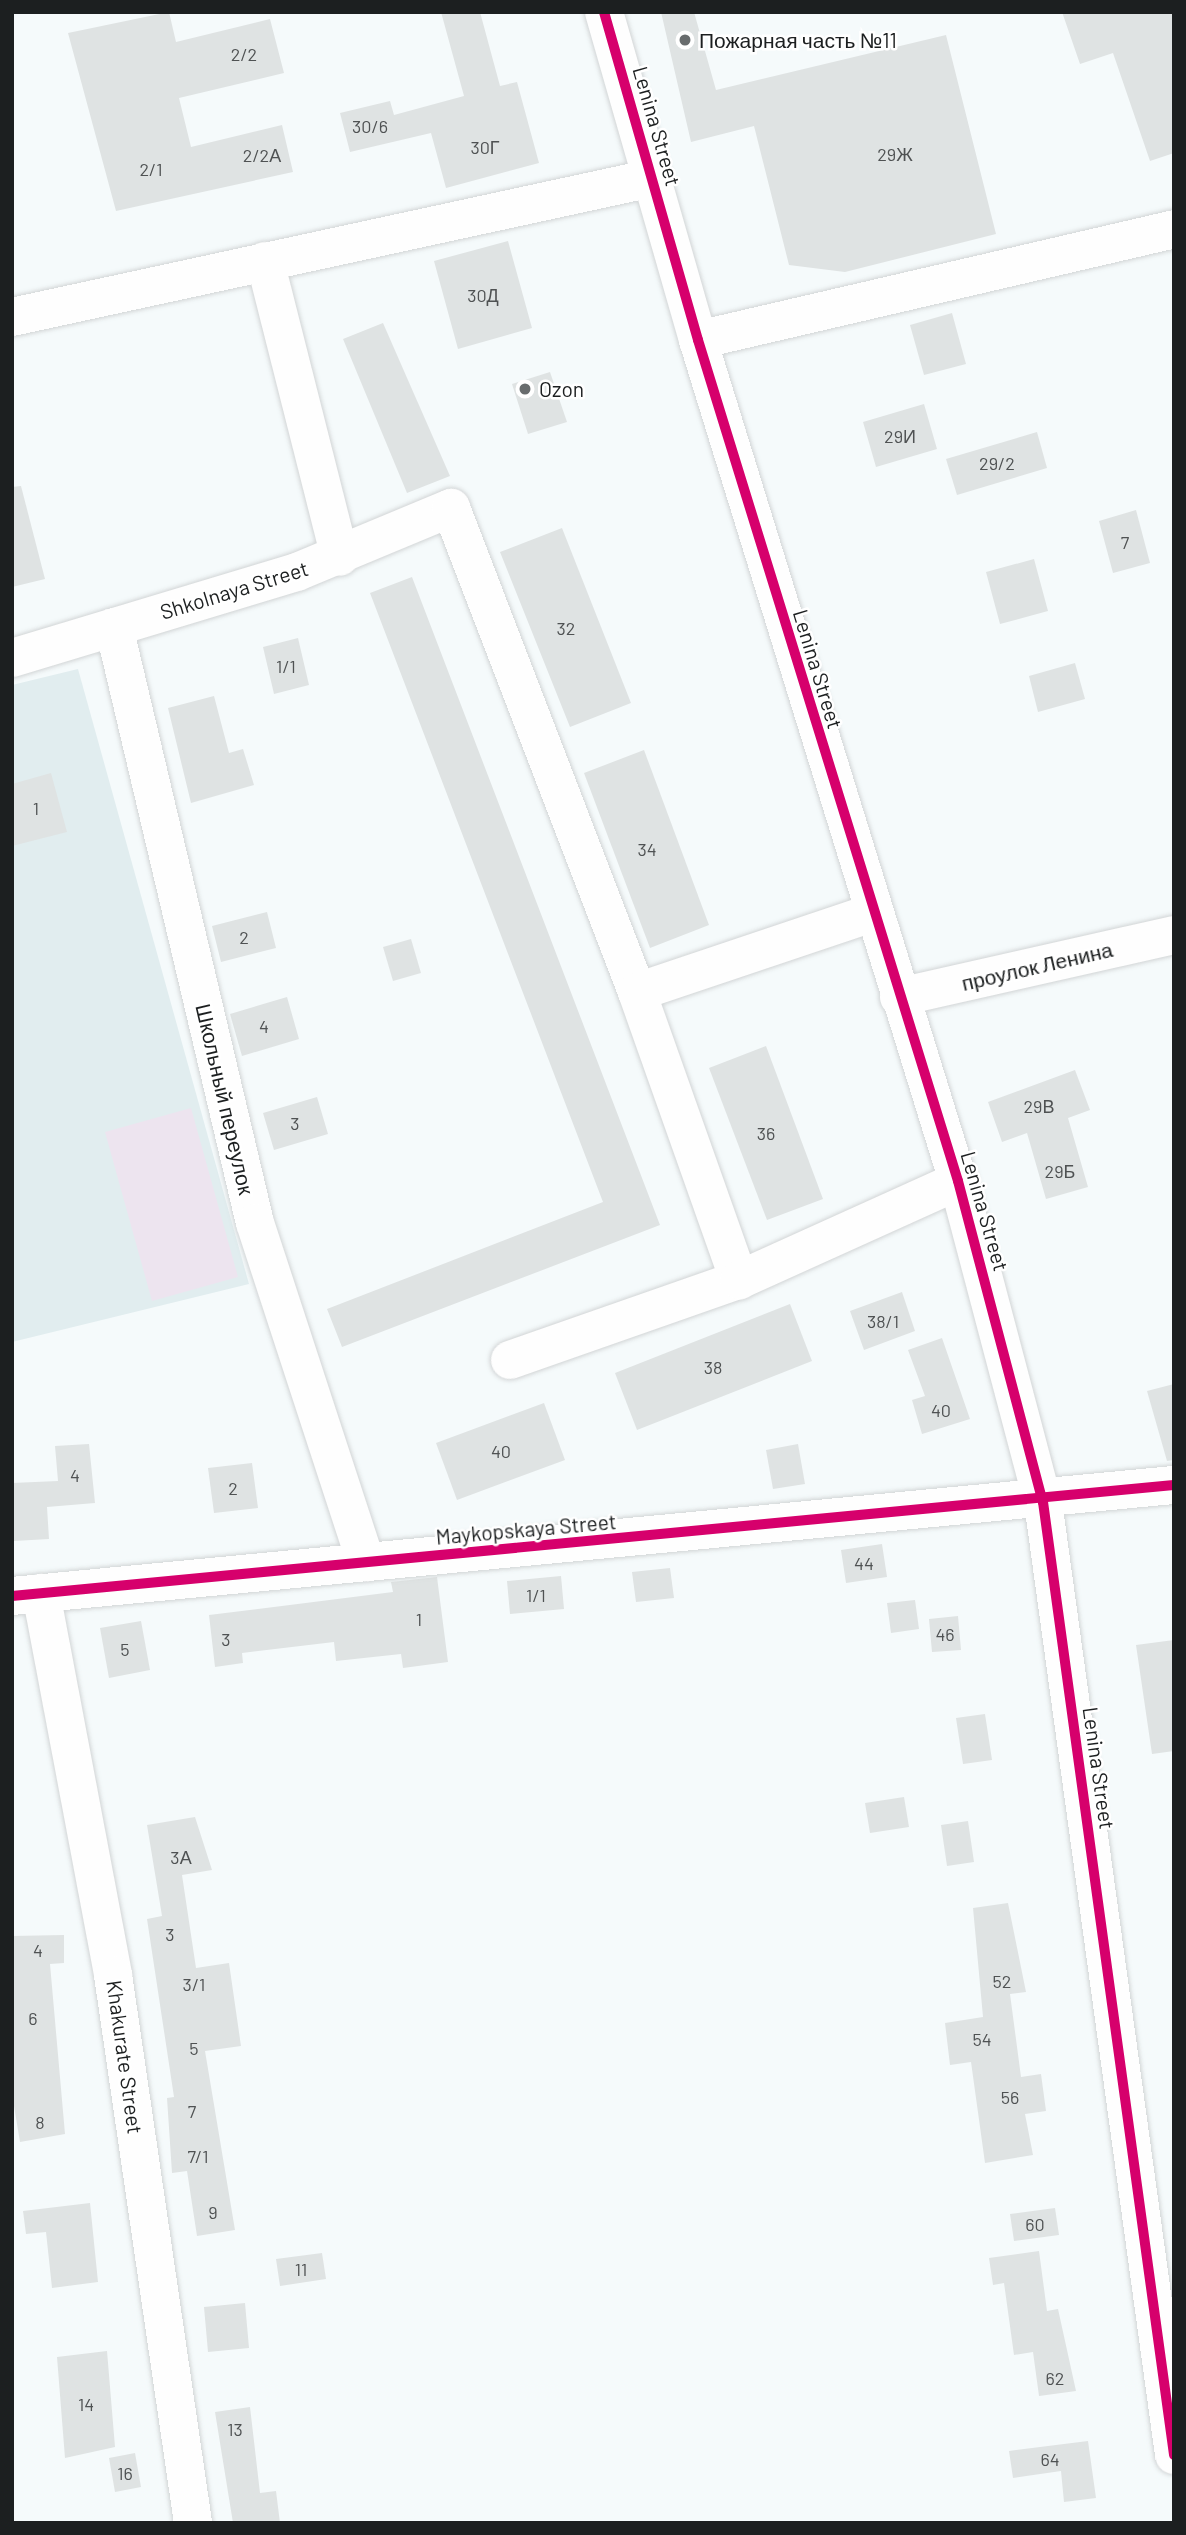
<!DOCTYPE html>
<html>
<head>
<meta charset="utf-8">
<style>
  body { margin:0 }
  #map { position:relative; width:1186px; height:2535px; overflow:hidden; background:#f5fafb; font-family:Barlow,sans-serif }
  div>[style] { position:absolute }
  .built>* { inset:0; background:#e1edef }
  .green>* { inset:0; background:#ede4ef }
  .building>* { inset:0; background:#dfe3e3 }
  .roads { filter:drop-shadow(0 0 2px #d2d5d6) drop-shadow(0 0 2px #d2d5d6) }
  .minor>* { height:38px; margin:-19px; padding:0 19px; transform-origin:19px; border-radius:19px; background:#fefefe }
  .cycleway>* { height:10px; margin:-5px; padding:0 5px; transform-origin:5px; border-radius:5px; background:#d6006c }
  .dots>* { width:19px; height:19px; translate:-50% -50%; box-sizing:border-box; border:4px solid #fff; border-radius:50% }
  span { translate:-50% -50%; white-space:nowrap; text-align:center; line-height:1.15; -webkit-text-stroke:5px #fff; paint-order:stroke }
  .number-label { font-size:18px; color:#4f5253 }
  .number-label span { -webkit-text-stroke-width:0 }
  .poi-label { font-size:21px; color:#1c1f20 }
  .left { translate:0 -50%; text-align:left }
  .street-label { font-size:21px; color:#1c1f20 }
  .frame { position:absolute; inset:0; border:14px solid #1c1f20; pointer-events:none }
</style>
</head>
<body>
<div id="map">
  <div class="built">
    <div style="clip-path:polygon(78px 669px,249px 1284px,12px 1342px,12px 685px)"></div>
  </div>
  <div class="green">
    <div style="clip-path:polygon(191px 1108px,238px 1277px,152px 1301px,105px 1132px)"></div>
  </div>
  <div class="building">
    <div style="clip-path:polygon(169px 12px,176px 42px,270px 19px,284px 73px,179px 98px,191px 147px,282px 125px,293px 172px,116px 211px,68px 33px)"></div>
    <div style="clip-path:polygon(441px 12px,480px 12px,500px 86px,517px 82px,539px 163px,446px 188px,431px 133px,350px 152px,340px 113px,390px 101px,394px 115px,464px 96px)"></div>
    <div style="clip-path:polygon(661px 12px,694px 12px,716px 90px,946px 35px,996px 234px,845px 272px,789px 265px,754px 126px,691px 142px)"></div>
    <div style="clip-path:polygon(1062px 12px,1174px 12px,1174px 153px,1150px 161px,1113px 53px,1080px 64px)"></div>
    <div style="clip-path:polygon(508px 241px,532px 328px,458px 349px,434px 261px)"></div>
    <div style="clip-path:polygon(952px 313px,966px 364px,924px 375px,910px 325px)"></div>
    <div style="clip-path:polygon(383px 323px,450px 476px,407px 493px,343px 339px)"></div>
    <div style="clip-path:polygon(550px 372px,567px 422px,528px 434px,512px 384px)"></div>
    <div style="clip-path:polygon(924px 404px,937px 449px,876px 467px,863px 422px)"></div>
    <div style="clip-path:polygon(1037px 432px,1047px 468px,957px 495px,946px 459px)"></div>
    <div style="clip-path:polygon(21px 486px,45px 579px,12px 587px,12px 487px)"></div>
    <div style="clip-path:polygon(1136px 510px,1150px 563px,1113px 573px,1099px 521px)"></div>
    <div style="clip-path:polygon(562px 528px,631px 703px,570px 727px,500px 552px)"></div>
    <div style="clip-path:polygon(1034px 559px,1048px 611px,1000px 624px,986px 572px)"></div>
    <div style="clip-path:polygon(412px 577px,660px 1225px,342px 1347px,327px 1309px,603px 1202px,370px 593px)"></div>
    <div style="clip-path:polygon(298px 638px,309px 685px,274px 694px,263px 647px)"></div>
    <div style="clip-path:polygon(1075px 663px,1085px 699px,1038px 712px,1029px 676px)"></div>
    <div style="clip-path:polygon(214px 696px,229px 753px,243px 749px,254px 785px,191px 803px,168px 708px)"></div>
    <div style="clip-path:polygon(644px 750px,709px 925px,650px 948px,584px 773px)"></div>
    <div style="clip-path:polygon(51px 773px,67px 832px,12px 846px,12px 784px)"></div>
    <div style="clip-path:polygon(267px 912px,276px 948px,221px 962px,212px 926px)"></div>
    <div style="clip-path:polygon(411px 939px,421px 973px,393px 981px,383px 947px)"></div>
    <div style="clip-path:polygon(287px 997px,299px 1039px,242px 1056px,230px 1014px)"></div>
    <div style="clip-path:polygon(766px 1046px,823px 1199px,767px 1220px,709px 1068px)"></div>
    <div style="clip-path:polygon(1075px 1070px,1090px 1110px,1068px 1118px,1088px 1187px,1046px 1199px,1027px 1133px,1002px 1142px,988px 1102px)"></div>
    <div style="clip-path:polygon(317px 1097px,328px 1134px,274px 1150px,263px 1113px)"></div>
    <div style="clip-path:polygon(902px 1292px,915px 1331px,864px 1350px,850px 1311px)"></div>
    <div style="clip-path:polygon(790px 1304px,812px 1361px,637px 1430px,615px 1373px)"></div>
    <div style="clip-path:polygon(942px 1338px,970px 1419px,922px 1434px,912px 1400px,925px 1396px,908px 1350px)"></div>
    <div style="clip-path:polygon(1174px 1384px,1174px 1460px,1167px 1461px,1147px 1391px)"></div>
    <div style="clip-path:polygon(544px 1403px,565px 1460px,457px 1500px,436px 1443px)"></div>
    <div style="clip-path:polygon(89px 1444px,95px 1503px,47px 1507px,49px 1539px,14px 1541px,12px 1483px,58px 1481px,55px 1446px)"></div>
    <div style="clip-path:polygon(798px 1444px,805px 1484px,773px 1489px,766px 1450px)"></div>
    <div style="clip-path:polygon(252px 1463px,258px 1508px,214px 1513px,208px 1468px)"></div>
    <div style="clip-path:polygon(882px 1544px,887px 1577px,846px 1583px,841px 1550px)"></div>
    <div style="clip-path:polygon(670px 1568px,674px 1598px,636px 1602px,632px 1572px)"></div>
    <div style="clip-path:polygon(561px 1576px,564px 1609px,510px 1614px,507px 1581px)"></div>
    <div style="clip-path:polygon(437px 1577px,448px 1662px,403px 1668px,401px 1654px,336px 1661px,334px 1642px,242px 1653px,243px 1663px,215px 1667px,209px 1615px,393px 1592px,391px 1582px)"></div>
    <div style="clip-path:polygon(915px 1600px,919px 1629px,891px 1633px,887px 1603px)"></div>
    <div style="clip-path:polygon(958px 1616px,961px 1650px,932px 1652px,929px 1619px)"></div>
    <div style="clip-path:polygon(141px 1621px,150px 1670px,109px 1678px,100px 1628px)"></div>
    <div style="clip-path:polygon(1174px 1640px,1174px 1751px,1152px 1754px,1136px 1645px)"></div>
    <div style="clip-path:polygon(985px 1714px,992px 1760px,963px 1764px,956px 1718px)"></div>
    <div style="clip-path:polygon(904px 1797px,909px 1827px,870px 1833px,865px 1803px)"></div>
    <div style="clip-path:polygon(195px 1817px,212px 1870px,182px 1875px,196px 1968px,229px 1963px,241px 2046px,205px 2051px,235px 2230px,197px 2236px,187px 2171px,172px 2173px,167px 2098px,174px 2097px,147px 1919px,162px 1916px,147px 1825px)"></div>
    <div style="clip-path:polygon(968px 1821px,974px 1862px,947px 1866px,941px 1825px)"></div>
    <div style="clip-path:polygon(1008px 1903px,1026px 1992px,1010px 1994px,1021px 2077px,1041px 2074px,1046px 2111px,1025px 2114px,1033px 2155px,985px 2163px,971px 2062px,950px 2065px,945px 2023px,983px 2017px,973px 1908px)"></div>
    <div style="clip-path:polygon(64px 1935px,64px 1963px,50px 1964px,65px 2134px,20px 2142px,12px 2094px,12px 1936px)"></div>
    <div style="clip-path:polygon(90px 2203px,98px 2282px,52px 2288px,46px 2232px,26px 2234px,23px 2211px)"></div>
    <div style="clip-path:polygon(1055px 2208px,1059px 2235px,1014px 2241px,1010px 2214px)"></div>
    <div style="clip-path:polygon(1039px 2251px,1047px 2311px,1058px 2309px,1076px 2391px,1039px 2396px,1033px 2352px,1014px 2355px,1004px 2283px,993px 2285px,989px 2258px)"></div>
    <div style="clip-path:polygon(322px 2253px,326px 2279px,280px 2286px,276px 2259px)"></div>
    <div style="clip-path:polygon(245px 2303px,249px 2348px,208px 2352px,204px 2307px)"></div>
    <div style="clip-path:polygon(107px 2351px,115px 2447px,65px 2458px,57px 2357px)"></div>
    <div style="clip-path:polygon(250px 2407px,260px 2493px,276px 2491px,280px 2523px,233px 2523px,215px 2412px)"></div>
    <div style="clip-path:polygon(1088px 2441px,1096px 2498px,1064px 2502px,1061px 2471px,1013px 2478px,1009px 2451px)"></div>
    <div style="clip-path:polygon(135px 2453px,141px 2487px,115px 2492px,109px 2458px)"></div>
  </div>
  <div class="roads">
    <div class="minor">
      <div style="left:604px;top:12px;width:341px;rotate:74deg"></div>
      <div style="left:698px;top:340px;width:880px;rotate:72.82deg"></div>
      <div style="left:958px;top:1181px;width:332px;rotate:75.2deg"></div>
      <div style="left:1043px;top:1502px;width:962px;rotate:82.17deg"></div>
      <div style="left:265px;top:261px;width:305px;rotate:75.8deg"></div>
      <div style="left:12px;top:317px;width:655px;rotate:-12.25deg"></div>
      <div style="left:698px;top:340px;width:489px;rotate:-13.1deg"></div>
      <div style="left:114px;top:627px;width:612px;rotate:76.69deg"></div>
      <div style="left:255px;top:1223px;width:357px;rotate:71.9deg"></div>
      <div style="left:12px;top:658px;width:298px;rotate:-16.8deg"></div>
      <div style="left:297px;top:572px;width:167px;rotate:-22.6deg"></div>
      <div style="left:451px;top:508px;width:519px;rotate:68.98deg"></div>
      <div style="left:637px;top:992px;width:306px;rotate:70.5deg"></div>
      <div style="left:637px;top:992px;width:248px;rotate:-18.6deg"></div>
      <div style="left:899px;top:997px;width:282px;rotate:-12.7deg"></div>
      <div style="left:510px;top:1360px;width:243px;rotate:-19.3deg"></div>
      <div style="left:739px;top:1280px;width:240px;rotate:-24.3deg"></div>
      <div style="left:41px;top:1593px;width:389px;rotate:79.3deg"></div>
      <div style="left:113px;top:1975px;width:554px;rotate:81.69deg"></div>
      <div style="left:12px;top:1596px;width:1167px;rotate:-5.46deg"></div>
    </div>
  </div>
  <div class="cycleway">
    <div style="left:604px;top:12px;width:341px;rotate:74deg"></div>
    <div style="left:698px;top:340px;width:880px;rotate:72.82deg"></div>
    <div style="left:958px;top:1181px;width:332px;rotate:75.2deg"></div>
    <div style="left:1043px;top:1502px;width:962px;rotate:82.17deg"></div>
    <div style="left:12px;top:1596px;width:1167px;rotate:-5.46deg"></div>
  </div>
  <div class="dots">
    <div style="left:685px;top:40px;background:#686c6d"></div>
    <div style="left:525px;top:389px;background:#686c6d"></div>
  </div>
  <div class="number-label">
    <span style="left:244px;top:54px">2/2</span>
    <span style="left:370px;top:126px">30/6</span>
    <span style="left:485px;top:147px">30Г</span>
    <span style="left:895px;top:154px">29Ж</span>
    <span style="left:262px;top:155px">2/2А</span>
    <span style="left:151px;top:169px">2/1</span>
    <span style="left:483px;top:295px">30Д</span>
    <span style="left:900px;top:436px">29И</span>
    <span style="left:997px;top:463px">29/2</span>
    <span style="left:1125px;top:542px">7</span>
    <span style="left:566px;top:628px">32</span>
    <span style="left:286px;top:666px">1/1</span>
    <span style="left:36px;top:808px">1</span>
    <span style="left:647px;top:849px">34</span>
    <span style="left:244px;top:937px">2</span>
    <span style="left:264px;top:1026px">4</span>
    <span style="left:1039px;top:1106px">29В</span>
    <span style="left:295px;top:1123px">3</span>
    <span style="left:766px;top:1133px">36</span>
    <span style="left:1060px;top:1171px">29Б</span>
    <span style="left:883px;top:1321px">38/1</span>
    <span style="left:713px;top:1367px">38</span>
    <span style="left:941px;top:1410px">40</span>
    <span style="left:501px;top:1451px">40</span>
    <span style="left:75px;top:1475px">4</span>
    <span style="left:233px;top:1488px">2</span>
    <span style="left:864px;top:1563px">44</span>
    <span style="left:536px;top:1595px">1/1</span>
    <span style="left:419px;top:1619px">1</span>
    <span style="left:945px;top:1634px">46</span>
    <span style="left:226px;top:1639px">3</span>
    <span style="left:125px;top:1649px">5</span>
    <span style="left:181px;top:1857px">3А</span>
    <span style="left:170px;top:1934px">3</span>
    <span style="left:38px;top:1950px">4</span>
    <span style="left:1002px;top:1981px">52</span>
    <span style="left:194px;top:1984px">3/1</span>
    <span style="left:33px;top:2018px">6</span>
    <span style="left:982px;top:2039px">54</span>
    <span style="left:194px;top:2048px">5</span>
    <span style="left:1010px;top:2097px">56</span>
    <span style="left:192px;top:2111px">7</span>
    <span style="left:40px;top:2122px">8</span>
    <span style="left:198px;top:2156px">7/1</span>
    <span style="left:213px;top:2212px">9</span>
    <span style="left:1035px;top:2224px">60</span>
    <span style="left:301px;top:2269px">11</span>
    <span style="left:1055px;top:2378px">62</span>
    <span style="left:86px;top:2404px">14</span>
    <span style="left:235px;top:2429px">13</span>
    <span style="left:1050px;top:2459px">64</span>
    <span style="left:125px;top:2473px">16</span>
  </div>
  <div class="poi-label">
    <span class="left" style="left:699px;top:40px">Пожарная часть №11</span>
    <span class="left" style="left:539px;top:389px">Ozon</span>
  </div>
  <div class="street-label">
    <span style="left:657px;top:126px;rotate:74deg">Lenina Street</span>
    <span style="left:234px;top:590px;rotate:-17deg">Shkolnaya Street</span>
    <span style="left:818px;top:669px;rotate:73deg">Lenina Street</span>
    <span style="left:1037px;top:966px;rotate:-13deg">проулок Ленина</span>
    <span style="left:225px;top:1099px;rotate:77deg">Школьный переулок</span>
    <span style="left:985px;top:1211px;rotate:74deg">Lenina Street</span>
    <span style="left:526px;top:1529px;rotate:-5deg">Maykopskaya Street</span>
    <span style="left:1099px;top:1768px;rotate:82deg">Lenina Street</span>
    <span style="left:125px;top:2057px;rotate:82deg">Khakurate Street</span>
  </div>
  <div class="frame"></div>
</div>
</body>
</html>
